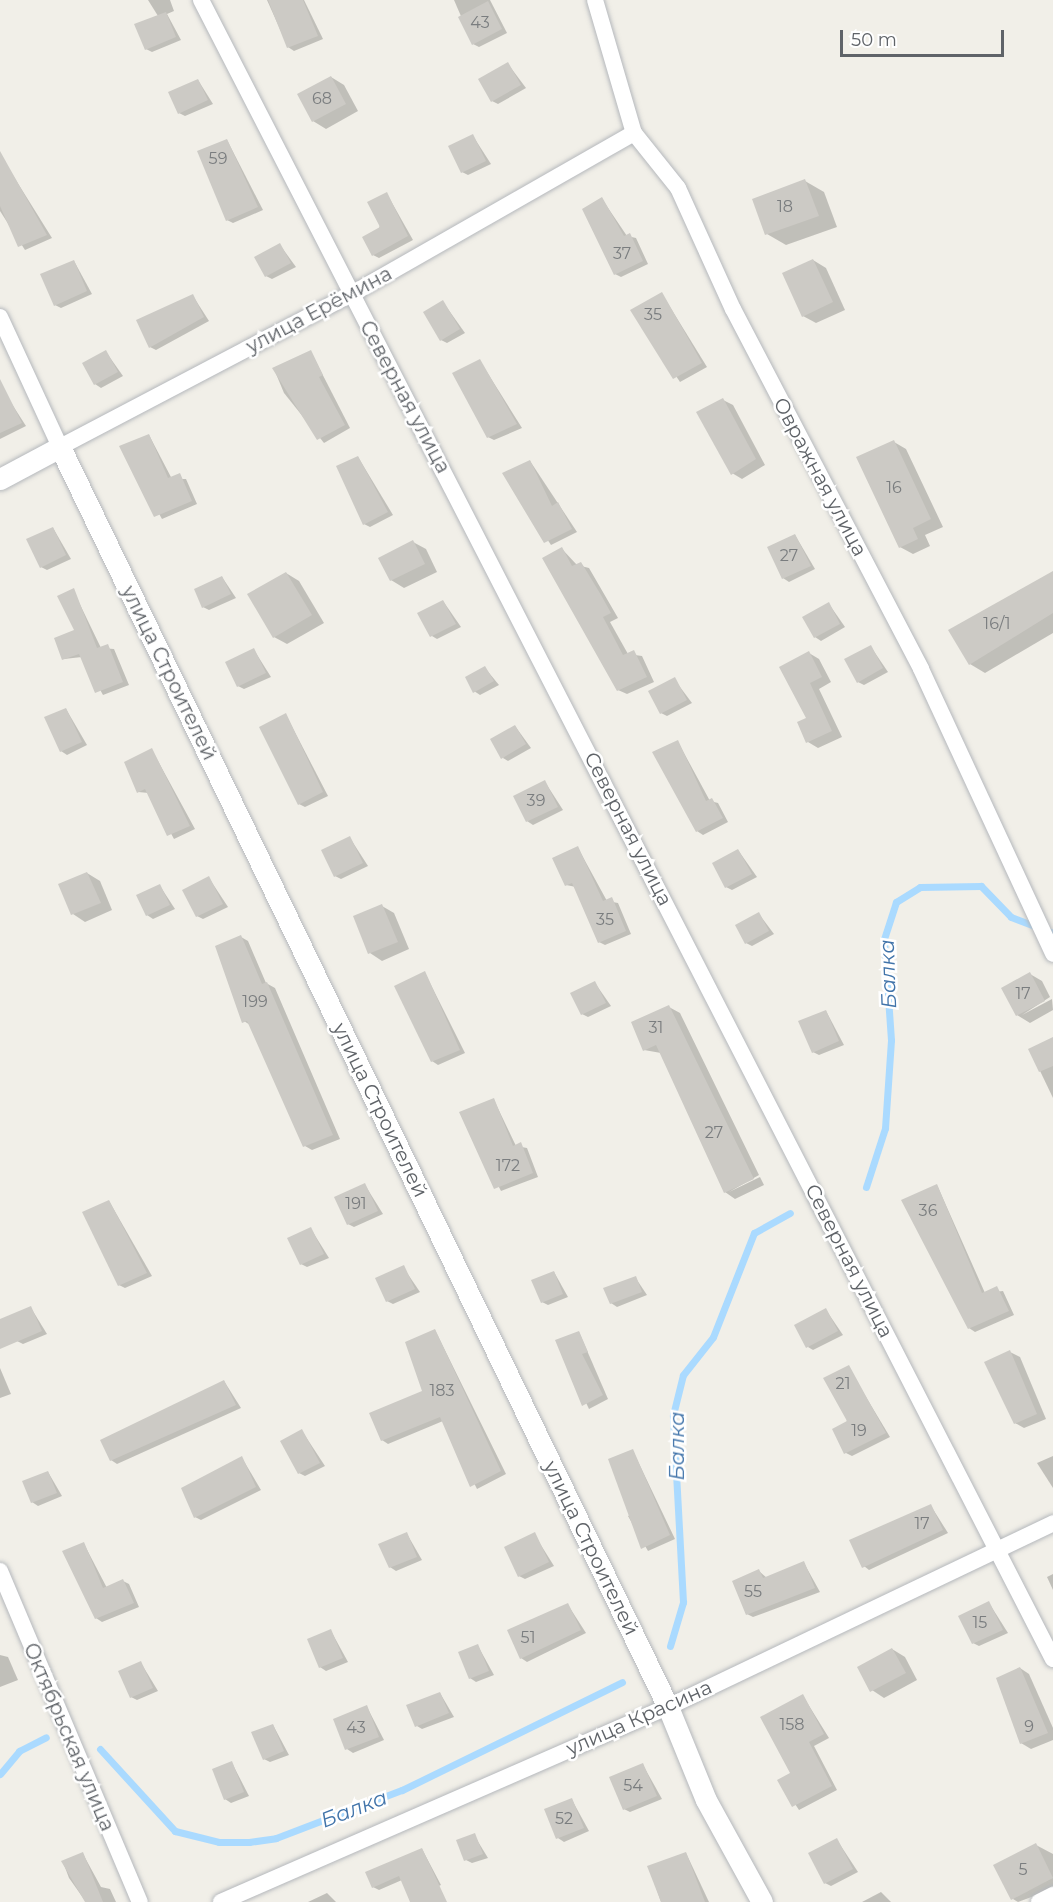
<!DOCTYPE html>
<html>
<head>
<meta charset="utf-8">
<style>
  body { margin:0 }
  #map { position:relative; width:1053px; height:1902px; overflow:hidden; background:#f1efe8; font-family:Montserrat,sans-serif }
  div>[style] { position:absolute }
  .shadow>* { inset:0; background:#0003 }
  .stream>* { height:7px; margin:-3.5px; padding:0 3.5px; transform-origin:3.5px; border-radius:3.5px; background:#aadaff }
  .building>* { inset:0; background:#cccac5 }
  .roads { filter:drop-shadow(0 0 2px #b5b8bc) drop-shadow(0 0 2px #b5b8bc) }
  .minor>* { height:16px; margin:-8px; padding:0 8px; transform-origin:8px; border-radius:8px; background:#fff }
  .tertiary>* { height:21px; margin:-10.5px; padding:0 10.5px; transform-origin:10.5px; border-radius:10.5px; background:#fff }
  span { translate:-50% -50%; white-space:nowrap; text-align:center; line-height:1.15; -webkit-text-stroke:5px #fff; paint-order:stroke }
  .number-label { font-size:16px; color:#7a7d7f }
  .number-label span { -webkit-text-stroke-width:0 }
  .street-label { font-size:20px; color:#5f6368 }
  .water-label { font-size:21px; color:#4174aa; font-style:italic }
  .scale { position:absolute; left:840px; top:30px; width:164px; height:27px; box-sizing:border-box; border:3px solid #5f6368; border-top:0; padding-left:8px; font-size:18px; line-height:21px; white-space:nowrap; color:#5f6368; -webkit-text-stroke:4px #fff; paint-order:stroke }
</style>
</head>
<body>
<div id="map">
  <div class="shadow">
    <div style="clip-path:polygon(148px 0,170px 0,174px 11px,167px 14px,181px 40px,152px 52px,146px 49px,158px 16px)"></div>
    <div style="clip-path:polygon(267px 0,304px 0,323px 39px,294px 51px,288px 47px)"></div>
    <div style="clip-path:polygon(454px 0,490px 0,507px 33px,479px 47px,473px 44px)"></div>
    <div style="clip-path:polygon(508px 64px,526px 88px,498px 104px,492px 101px)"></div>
    <div style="clip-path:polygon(331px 77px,344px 85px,358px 111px,326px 129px,313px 121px)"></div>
    <div style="clip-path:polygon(198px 80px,213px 104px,185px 116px,179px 113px)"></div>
    <div style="clip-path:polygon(473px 136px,491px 164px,468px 175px,462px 172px)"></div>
    <div style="clip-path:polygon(227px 140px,263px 210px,233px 223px,227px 220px)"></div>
    <div style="clip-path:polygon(4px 161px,52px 238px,25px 250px,0 211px,0 163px)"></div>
    <div style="clip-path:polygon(805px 181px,824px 192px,837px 227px,786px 245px,767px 234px)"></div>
    <div style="clip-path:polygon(387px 194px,413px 240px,379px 258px,373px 255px)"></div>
    <div style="clip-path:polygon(602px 199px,627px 236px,636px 238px,648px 264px,621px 277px,615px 274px)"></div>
    <div style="clip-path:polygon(280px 245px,296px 267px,272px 279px,266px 276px)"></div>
    <div style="clip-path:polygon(813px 260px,826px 268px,845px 310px,816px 323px,803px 316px)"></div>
    <div style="clip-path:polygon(74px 261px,92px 294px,61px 308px,55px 305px)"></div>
    <div style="clip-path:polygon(662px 294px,707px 367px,680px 382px,632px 310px)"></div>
    <div style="clip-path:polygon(193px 296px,209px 321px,156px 350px,150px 347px)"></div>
    <div style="clip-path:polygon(443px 302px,465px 333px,447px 343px,441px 340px)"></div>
    <div style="clip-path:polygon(106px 352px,123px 376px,101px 388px,95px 384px)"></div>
    <div style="clip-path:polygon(311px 352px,350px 428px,324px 443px,284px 393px,274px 369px)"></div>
    <div style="clip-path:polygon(480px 361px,522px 428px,494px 440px,488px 437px)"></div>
    <div style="clip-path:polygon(8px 398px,26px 426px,0 439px,0 403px)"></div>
    <div style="clip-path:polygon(723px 400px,733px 405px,765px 465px,742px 479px,732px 473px)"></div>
    <div style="clip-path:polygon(149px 435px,172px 479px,186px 479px,197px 504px,162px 519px,121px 447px)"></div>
    <div style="clip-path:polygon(894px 442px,906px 449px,943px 527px,925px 535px,930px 546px,913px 554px,900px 547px)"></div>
    <div style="clip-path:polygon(358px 457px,393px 515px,370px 527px,364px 524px)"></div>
    <div style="clip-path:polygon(530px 461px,577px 532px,551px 545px,504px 473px)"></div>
    <div style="clip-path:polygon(53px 528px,71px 559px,47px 570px,41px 567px)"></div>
    <div style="clip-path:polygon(795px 535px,815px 569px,789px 582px,783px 578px)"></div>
    <div style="clip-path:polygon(413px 542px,426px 549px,437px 572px,404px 588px,391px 580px)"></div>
    <div style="clip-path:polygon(562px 549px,577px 565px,589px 568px,618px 618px,610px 622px,628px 654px,642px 656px,654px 682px,627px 694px,618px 690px)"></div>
    <div style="clip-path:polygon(1053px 572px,1053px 633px,985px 673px,970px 664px)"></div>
    <div style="clip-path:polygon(286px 573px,299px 581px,324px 623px,287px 644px,274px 637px)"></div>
    <div style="clip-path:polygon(222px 577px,236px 598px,209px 610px,203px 607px)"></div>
    <div style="clip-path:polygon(73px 590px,101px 648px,114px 649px,129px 685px,103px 695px,82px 657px,64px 659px,76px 631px)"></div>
    <div style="clip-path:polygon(443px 601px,461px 627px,437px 639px,432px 636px)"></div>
    <div style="clip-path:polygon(829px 604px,845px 627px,821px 641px,815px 637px)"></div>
    <div style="clip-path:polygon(871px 647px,888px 672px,864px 685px,858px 682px)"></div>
    <div style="clip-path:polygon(254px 650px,271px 677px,244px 689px,238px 686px)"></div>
    <div style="clip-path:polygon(809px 653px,819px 659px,831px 682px,819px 689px,842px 737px,818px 748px,808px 742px)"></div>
    <div style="clip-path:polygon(485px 668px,499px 685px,480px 695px,474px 691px)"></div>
    <div style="clip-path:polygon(674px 679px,692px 703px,667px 716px,661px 713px)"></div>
    <div style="clip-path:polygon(66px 709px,87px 745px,67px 755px,61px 751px)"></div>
    <div style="clip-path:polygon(286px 715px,328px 796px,305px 807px,299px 804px)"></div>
    <div style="clip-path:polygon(515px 726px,531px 748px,508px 761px,503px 758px)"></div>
    <div style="clip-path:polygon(678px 742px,710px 801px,718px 803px,728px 822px,703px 835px,697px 831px)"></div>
    <div style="clip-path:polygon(152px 750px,195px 829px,174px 839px,149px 793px,138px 792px)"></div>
    <div style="clip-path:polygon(545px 782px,563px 810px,533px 825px,527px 821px)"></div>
    <div style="clip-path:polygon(350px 838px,368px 866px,341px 879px,335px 876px)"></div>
    <div style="clip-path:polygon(578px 848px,607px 901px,618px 903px,631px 934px,605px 945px,599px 942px,576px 887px,566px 885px)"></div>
    <div style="clip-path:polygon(738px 850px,757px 877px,732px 890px,726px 887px)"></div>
    <div style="clip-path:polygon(87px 873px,100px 881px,112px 910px,85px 922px,73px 914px)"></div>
    <div style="clip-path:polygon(209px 878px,228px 907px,203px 919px,197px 916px)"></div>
    <div style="clip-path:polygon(160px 886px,175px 909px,153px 919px,147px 915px)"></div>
    <div style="clip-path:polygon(382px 906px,394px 913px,409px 949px,382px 961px,370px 953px)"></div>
    <div style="clip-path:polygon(759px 914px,774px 934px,752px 946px,746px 943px)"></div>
    <div style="clip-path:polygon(241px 937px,248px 941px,266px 983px,275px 988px,340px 1139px,312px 1150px,305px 1146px,250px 1025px,244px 1021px)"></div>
    <div style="clip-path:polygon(425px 973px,465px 1053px,438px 1065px,432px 1061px)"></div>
    <div style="clip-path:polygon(1030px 974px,1042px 981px,1050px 997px,1022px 1015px,1052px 999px,1053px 1010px,1030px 1023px,1017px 1015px)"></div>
    <div style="clip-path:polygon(595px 983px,611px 1006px,588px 1017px,582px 1014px)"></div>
    <div style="clip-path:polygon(669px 1007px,680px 1013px,759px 1175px,729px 1192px,760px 1177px,764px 1185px,735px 1199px,725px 1192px,661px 1053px,644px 1050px)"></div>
    <div style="clip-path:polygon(826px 1011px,844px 1045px,819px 1055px,813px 1052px)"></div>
    <div style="clip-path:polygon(1053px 1039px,1053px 1098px,1030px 1050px)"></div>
    <div style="clip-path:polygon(494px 1100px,516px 1146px,527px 1148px,538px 1177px,501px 1191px,461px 1113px)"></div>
    <div style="clip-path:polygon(365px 1185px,383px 1214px,354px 1227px,348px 1224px)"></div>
    <div style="clip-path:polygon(937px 1185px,985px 1293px,1003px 1291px,1014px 1315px,975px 1332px,969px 1328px)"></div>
    <div style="clip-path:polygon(109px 1201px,152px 1276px,125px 1288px,119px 1285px)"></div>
    <div style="clip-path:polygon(311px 1229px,329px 1258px,307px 1267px,301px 1264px)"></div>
    <div style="clip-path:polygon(403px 1267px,420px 1292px,393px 1304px,387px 1301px)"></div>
    <div style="clip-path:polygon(554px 1272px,568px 1297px,548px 1305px,542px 1302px)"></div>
    <div style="clip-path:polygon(635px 1277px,647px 1295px,617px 1307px,611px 1303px)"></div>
    <div style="clip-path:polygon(31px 1308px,47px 1334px,23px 1344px,17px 1341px)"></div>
    <div style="clip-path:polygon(826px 1310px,843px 1335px,813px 1350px,808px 1347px)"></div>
    <div style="clip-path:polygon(435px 1330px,506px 1474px,477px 1489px,443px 1421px,388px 1444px,382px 1440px,423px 1392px)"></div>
    <div style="clip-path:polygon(579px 1332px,608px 1399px,589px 1409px,557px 1341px)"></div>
    <div style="clip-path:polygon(1010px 1352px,1020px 1357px,1046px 1419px,1024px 1428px,1015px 1423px)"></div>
    <div style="clip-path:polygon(848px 1367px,890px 1437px,852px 1456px,846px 1453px)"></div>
    <div style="clip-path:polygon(0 1368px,11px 1394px,0 1398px)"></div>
    <div style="clip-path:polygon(224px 1381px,241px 1408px,117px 1464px,111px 1460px,102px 1441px)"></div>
    <div style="clip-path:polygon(302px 1431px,325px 1466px,305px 1476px,299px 1473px)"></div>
    <div style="clip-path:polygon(633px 1451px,675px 1539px,648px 1551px,628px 1516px,633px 1514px)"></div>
    <div style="clip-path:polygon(1053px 1456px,1053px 1488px,1037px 1463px)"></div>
    <div style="clip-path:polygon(242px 1458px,261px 1490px,201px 1520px,195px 1517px)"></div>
    <div style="clip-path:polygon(48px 1472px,62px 1496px,38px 1506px,32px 1502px)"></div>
    <div style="clip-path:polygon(931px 1506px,948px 1533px,869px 1570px,864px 1566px)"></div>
    <div style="clip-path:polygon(407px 1534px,422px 1560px,396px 1571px,390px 1567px)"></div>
    <div style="clip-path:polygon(534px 1534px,554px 1566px,525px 1579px,519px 1576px)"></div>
    <div style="clip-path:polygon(84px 1544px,107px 1588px,123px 1581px,129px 1584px,139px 1607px,102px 1622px,96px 1618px)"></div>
    <div style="clip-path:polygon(804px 1563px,820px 1592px,753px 1617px,747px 1614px,759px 1571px,767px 1578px)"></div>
    <div style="clip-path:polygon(1053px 1574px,1053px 1590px,1047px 1577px)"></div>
    <div style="clip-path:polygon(989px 1603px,1008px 1633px,979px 1646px,973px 1643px)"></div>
    <div style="clip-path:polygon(568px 1605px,586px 1633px,527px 1662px,521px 1658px)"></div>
    <div style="clip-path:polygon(331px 1631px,348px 1662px,326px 1671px,320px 1667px)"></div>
    <div style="clip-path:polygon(478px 1646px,494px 1675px,476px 1682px,470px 1678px)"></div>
    <div style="clip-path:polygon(892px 1649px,905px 1657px,917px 1680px,884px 1698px,872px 1690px)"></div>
    <div style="clip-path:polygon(0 1655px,8px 1657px,18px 1680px,0 1687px)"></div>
    <div style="clip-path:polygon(141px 1663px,158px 1691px,137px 1700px,131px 1697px)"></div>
    <div style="clip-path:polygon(1020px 1668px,1029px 1674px,1053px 1728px,1053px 1740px,1031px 1749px,1021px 1743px)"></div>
    <div style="clip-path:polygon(440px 1693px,454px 1717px,422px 1729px,417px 1726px)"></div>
    <div style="clip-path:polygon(803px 1696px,829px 1738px,814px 1746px,837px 1790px,799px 1810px,779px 1780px,792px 1774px)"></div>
    <div style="clip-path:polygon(367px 1707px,384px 1740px,353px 1753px,347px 1749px)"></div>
    <div style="clip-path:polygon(273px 1725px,289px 1755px,270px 1762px,264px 1759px)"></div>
    <div style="clip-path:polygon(232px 1763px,249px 1796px,231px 1803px,225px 1799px)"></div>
    <div style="clip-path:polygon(643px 1765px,662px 1799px,630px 1812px,624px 1809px)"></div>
    <div style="clip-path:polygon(572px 1800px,589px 1831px,564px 1842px,558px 1838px)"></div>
    <div style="clip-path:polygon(474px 1835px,488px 1858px,472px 1863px,466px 1860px)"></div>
    <div style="clip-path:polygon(837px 1840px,858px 1872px,831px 1886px,825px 1883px)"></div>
    <div style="clip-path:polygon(1036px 1845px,1053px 1854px,1053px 1889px,1018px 1902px,1013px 1899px)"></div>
    <div style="clip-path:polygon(422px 1849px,441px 1885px,414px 1897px,402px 1880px,379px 1890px,373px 1887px)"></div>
    <div style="clip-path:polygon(686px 1853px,709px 1902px,661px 1902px,649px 1867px)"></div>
    <div style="clip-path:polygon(83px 1854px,101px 1887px,110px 1889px,116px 1902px,86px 1902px,69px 1878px,63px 1862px)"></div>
    <div style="clip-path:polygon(881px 1892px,891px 1902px,862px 1902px)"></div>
    <div style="clip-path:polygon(327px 1893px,336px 1902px,308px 1902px)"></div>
  </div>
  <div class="stream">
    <div style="left:866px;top:1187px;width:62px;rotate:-72.1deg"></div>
    <div style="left:885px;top:1128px;width:88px;rotate:-86.1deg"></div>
    <div style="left:891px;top:1040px;width:101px;rotate:-94deg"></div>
    <div style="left:884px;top:939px;width:39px;rotate:-72deg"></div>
    <div style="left:896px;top:902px;width:28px;rotate:-32deg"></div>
    <div style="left:920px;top:887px;width:61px;rotate:-0.9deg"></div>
    <div style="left:981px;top:886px;width:43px;rotate:45.9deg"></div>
    <div style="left:1011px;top:917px;width:45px;rotate:20.9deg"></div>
    <div style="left:670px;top:1646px;width:46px;rotate:-73.5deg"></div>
    <div style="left:683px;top:1602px;width:187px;rotate:-93.1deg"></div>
    <div style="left:673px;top:1415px;width:41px;rotate:-76deg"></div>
    <div style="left:683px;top:1375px;width:48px;rotate:-51.7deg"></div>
    <div style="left:713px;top:1337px;width:112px;rotate:-68.5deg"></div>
    <div style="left:754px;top:1233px;width:41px;rotate:-29.1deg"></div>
    <div style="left:100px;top:1749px;width:111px;rotate:47.6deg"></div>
    <div style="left:175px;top:1831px;width:45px;rotate:14deg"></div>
    <div style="left:219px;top:1842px;width:30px"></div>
    <div style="left:249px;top:1842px;width:27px;rotate:-8deg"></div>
    <div style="left:276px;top:1838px;width:135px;rotate:-20.9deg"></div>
    <div style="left:402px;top:1790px;width:245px;rotate:-26.1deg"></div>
    <div style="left:0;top:1774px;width:30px;rotate:-50deg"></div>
    <div style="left:19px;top:1751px;width:30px;rotate:-27deg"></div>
  </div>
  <div class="building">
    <div style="clip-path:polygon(268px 0,303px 0,318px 36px,287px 48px)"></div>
    <div style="clip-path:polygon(488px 1px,502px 29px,472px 45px,458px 17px)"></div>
    <div style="clip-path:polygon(166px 12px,176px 37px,145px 50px,134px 24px)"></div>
    <div style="clip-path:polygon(508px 62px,521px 85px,491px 102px,478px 79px)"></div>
    <div style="clip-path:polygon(331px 76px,346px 104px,312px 122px,297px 94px)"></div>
    <div style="clip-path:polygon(198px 79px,208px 100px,178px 114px,168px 92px)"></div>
    <div style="clip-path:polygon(473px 134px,486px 161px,461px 173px,448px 146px)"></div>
    <div style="clip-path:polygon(227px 139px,258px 207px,226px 221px,197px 151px)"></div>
    <div style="clip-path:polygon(0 151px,47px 235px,18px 247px,0 206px)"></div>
    <div style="clip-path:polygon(805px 179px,819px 216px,765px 235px,752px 199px)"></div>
    <div style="clip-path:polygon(387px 192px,408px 236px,372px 256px,362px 237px,380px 227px,367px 202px)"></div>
    <div style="clip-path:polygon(602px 197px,624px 236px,630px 233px,643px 261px,614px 275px,582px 209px)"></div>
    <div style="clip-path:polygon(280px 243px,291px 263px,265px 277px,254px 257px)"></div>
    <div style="clip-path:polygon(813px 259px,833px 302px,802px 317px,782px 273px)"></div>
    <div style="clip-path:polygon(74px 260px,87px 291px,54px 306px,40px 274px)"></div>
    <div style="clip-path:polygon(662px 292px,702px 363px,673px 379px,630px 310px)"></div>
    <div style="clip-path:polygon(193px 294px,204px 317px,149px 348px,136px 320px)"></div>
    <div style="clip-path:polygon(443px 300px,460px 329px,440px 341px,423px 312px)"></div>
    <div style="clip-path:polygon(106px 350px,118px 372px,94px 385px,82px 363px)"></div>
    <div style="clip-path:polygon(311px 350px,323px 375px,319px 377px,345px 425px,317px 440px,272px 368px)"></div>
    <div style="clip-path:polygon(480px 359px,517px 424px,487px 438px,452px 373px)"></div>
    <div style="clip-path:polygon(0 379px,22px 423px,0 433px)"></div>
    <div style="clip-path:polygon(723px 398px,756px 459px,731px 475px,696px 412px)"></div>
    <div style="clip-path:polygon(149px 434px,168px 478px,180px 473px,192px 501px,154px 517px,119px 446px)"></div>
    <div style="clip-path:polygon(894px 440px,931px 519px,913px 528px,918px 539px,899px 548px,856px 457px)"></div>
    <div style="clip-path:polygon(358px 456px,388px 512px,363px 525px,336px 466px)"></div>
    <div style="clip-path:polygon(530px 460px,552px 506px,558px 502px,572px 529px,544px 543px,502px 473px)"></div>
    <div style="clip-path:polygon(53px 527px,66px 555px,40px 568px,26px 539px)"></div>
    <div style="clip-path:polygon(795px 534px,811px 566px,782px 579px,767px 547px)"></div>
    <div style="clip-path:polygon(413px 540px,425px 564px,390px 581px,378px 558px)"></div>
    <div style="clip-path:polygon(562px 547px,572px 566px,581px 562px,601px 595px,611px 613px,603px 617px,623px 655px,634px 650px,647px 677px,617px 691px,542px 558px)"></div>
    <div style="clip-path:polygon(1053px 571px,1053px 613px,969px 665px,948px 630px)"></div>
    <div style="clip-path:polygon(286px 572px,312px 615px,273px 638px,247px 594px)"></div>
    <div style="clip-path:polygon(222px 576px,231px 594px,202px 608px,194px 589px)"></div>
    <div style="clip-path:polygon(74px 588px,97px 648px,108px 644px,123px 682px,95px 693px,79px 654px,62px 660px,54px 638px,74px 630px,57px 596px)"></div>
    <div style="clip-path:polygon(443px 600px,456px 624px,430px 637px,417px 613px)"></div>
    <div style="clip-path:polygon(829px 602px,840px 624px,814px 638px,802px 617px)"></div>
    <div style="clip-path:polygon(871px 645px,883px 668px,857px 683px,844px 659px)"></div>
    <div style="clip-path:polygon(254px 648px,266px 673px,237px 687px,225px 662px)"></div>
    <div style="clip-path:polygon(809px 651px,822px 677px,810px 683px,832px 731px,806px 743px,797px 722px,806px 718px,779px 667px)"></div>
    <div style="clip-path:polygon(485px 666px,494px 681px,473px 693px,465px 677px)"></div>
    <div style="clip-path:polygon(675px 677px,687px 700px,660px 714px,648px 691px)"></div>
    <div style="clip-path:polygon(66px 708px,82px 742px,60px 752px,44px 717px)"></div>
    <div style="clip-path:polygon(286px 713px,323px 792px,298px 805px,259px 727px)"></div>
    <div style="clip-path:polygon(515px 725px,526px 744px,501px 759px,490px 739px)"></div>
    <div style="clip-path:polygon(678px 740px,706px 801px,712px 798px,723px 818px,696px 832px,652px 752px)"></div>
    <div style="clip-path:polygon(152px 748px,190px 826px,167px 836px,145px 789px,137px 793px,124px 762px)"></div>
    <div style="clip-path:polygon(545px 780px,558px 807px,526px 822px,513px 796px)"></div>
    <div style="clip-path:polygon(350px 836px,363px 863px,334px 877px,321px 850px)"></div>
    <div style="clip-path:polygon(578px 846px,603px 901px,612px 897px,626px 931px,598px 943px,572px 883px,565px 886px,552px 858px)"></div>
    <div style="clip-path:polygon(738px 849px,752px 874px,725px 888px,712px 863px)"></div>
    <div style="clip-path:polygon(87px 872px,101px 903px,71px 915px,58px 884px)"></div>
    <div style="clip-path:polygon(209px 876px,223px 904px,196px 917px,182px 890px)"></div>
    <div style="clip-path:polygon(160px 884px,170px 905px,146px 916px,136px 895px)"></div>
    <div style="clip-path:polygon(382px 904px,398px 942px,368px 954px,353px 916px)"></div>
    <div style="clip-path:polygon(759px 912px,769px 931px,745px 944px,735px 925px)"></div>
    <div style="clip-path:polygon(241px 935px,262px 984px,267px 982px,333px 1135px,303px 1147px,247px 1021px,242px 1023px,215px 946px)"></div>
    <div style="clip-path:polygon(425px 971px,460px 1050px,431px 1062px,394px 986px)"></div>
    <div style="clip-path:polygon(1030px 972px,1045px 1001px,1016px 1016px,1001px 988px)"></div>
    <div style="clip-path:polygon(595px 981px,606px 1003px,581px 1015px,570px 993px)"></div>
    <div style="clip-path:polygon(669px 1005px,754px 1179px,724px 1193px,656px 1045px,643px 1051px,631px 1022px)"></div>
    <div style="clip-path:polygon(826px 1010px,839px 1041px,812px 1053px,798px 1021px)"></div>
    <div style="clip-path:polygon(1053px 1037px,1053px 1066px,1039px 1072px,1028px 1049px)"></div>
    <div style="clip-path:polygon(494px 1098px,513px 1146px,521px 1142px,533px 1173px,494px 1189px,459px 1112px)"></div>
    <div style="clip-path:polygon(365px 1183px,378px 1211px,347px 1225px,334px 1197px)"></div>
    <div style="clip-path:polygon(937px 1184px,982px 1293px,997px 1286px,1009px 1311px,968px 1329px,901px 1200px)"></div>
    <div style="clip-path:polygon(109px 1200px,147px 1273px,118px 1286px,82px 1212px)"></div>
    <div style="clip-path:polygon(311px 1227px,324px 1254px,300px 1265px,287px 1238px)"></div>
    <div style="clip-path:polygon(404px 1265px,415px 1289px,386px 1302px,375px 1278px)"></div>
    <div style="clip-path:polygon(554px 1271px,563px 1294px,541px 1303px,531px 1280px)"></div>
    <div style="clip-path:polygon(636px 1276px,642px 1292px,610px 1304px,603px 1288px)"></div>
    <div style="clip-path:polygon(31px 1306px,42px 1331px,0 1349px,0 1319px)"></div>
    <div style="clip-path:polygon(826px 1308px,838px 1331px,806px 1348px,794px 1325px)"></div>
    <div style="clip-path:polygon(435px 1329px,501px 1471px,470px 1487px,440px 1417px,381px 1441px,369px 1413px,422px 1391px,405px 1342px)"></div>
    <div style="clip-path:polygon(579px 1331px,588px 1352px,582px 1354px,603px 1395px,582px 1406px,555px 1340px)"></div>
    <div style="clip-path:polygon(1010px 1350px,1037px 1414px,1014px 1424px,984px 1362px)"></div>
    <div style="clip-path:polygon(849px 1365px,886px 1433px,844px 1454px,832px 1429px,847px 1421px,823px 1378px)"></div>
    <div style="clip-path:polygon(224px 1380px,236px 1405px,110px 1461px,100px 1440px)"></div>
    <div style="clip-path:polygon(302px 1429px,320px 1463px,298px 1474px,280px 1441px)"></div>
    <div style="clip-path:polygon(633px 1449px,670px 1535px,641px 1549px,608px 1459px)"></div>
    <div style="clip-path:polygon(242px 1456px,256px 1487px,194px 1518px,181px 1488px)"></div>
    <div style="clip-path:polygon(48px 1471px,57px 1493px,31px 1503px,22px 1481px)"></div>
    <div style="clip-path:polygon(931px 1504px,943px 1530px,862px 1568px,849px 1540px)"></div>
    <div style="clip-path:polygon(407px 1532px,417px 1557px,389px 1568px,378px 1544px)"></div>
    <div style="clip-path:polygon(535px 1532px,549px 1562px,518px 1577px,504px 1547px)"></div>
    <div style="clip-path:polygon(84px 1542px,103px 1588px,123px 1579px,134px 1603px,95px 1619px,62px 1551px)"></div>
    <div style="clip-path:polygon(804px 1561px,815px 1588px,746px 1615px,732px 1581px,759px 1569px,763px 1578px)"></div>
    <div style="clip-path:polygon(989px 1601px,1003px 1630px,972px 1644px,958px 1616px)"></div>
    <div style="clip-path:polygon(568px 1603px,581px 1630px,520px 1659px,507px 1630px)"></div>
    <div style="clip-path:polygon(331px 1629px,343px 1658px,319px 1668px,307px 1639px)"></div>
    <div style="clip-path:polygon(478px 1644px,489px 1671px,469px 1679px,458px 1652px)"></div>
    <div style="clip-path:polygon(892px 1648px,906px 1673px,870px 1692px,857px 1667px)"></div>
    <div style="clip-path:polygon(141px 1661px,153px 1688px,130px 1698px,118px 1671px)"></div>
    <div style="clip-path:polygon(1020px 1667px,1048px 1733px,1020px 1744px,996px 1678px)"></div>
    <div style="clip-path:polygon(440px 1692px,449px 1713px,415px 1727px,406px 1705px)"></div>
    <div style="clip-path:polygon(803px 1694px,824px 1734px,809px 1742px,832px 1786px,792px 1807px,777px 1780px,790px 1773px,760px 1717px)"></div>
    <div style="clip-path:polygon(367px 1705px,379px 1737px,345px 1750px,333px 1719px)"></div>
    <div style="clip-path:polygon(273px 1724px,284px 1751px,263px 1760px,251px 1732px)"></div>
    <div style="clip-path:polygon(232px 1761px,244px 1792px,224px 1800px,212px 1769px)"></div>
    <div style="clip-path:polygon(643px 1763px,657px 1796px,623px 1810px,609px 1777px)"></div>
    <div style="clip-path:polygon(572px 1798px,584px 1828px,556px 1839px,544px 1809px)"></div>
    <div style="clip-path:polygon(475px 1833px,483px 1854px,464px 1861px,456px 1840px)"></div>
    <div style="clip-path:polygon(837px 1838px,853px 1869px,824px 1884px,808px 1853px)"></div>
    <div style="clip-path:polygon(1036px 1843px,1053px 1878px,1011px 1900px,993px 1865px)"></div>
    <div style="clip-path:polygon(422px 1848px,447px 1902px,410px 1902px,399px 1876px,372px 1888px,365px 1872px)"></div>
    <div style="clip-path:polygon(83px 1852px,103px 1902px,85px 1902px,61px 1861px)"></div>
    <div style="clip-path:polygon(686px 1852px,705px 1902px,661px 1902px,647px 1866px)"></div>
  </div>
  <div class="roads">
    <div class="minor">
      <div style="left:201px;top:0;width:1865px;rotate:62.82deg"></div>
      <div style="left:595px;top:0;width:139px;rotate:73.7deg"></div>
      <div style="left:634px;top:133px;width:70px;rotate:51.3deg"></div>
      <div style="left:678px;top:188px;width:133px;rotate:65.6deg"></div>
      <div style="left:733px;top:309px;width:406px;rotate:62.4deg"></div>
      <div style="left:921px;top:669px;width:314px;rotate:65.1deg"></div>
      <div style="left:0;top:317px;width:143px;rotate:65.2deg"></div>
      <div style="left:60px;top:447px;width:327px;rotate:-27.7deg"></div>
      <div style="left:350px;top:295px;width:327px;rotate:-29.7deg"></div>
      <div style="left:0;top:1571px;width:359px;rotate:67.1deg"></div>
      <div style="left:221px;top:1902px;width:488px;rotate:-23.6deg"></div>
      <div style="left:668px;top:1707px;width:427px;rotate:-25.5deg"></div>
      <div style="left:1039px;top:1902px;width:16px;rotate:-27deg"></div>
    </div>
    <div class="tertiary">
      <div style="left:0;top:479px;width:68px;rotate:-28.1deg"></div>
      <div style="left:60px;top:447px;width:1399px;rotate:64.24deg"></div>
      <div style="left:668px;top:1707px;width:100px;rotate:67.8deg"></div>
      <div style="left:706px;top:1800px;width:116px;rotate:61.2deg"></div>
    </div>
  </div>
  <div class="number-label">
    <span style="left:480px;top:23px">43</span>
    <span style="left:322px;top:99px">68</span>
    <span style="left:218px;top:159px">59</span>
    <span style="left:785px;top:207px">18</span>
    <span style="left:622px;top:254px">37</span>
    <span style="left:653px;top:315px">35</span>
    <span style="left:894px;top:488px">16</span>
    <span style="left:789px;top:556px">27</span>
    <span style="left:997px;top:624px">16/1</span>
    <span style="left:536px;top:801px">39</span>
    <span style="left:605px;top:920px">35</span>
    <span style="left:1023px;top:994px">17</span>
    <span style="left:255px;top:1002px">199</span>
    <span style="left:656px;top:1028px">31</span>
    <span style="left:714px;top:1133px">27</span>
    <span style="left:508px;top:1166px">172</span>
    <span style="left:356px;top:1204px">191</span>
    <span style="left:928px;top:1211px">36</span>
    <span style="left:843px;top:1384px">21</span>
    <span style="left:442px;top:1391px">183</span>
    <span style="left:859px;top:1431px">19</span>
    <span style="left:922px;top:1524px">17</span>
    <span style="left:753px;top:1592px">55</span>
    <span style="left:980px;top:1623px">15</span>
    <span style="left:528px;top:1638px">51</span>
    <span style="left:792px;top:1725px">158</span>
    <span style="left:1029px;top:1727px">9</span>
    <span style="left:356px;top:1728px">43</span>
    <span style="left:633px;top:1786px">54</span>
    <span style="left:564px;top:1819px">52</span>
    <span style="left:1023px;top:1870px">5</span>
  </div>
  <div class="street-label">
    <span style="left:319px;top:310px;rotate:-28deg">улица Ерёмина</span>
    <span style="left:405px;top:397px;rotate:62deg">Северная улица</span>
    <span style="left:820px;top:477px;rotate:62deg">Овражная улица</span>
    <span style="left:169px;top:673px;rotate:64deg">улица Строителей</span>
    <span style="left:628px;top:829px;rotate:63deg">Северная улица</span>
    <span style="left:380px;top:1110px;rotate:64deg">улица Строителей</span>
    <span style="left:849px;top:1261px;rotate:63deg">Северная улица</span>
    <span style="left:591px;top:1548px;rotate:64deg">улица Строителей</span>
    <span style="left:639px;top:1718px;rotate:-24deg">улица Красина</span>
    <span style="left:69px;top:1737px;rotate:67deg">Октябрьская улица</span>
  </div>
  <div class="water-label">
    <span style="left:888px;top:974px;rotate:-92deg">Балка</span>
    <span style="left:677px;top:1446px;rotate:-90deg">Балка</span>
    <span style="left:354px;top:1809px;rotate:-21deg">Балка</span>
  </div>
  <div class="scale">50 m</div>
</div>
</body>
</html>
